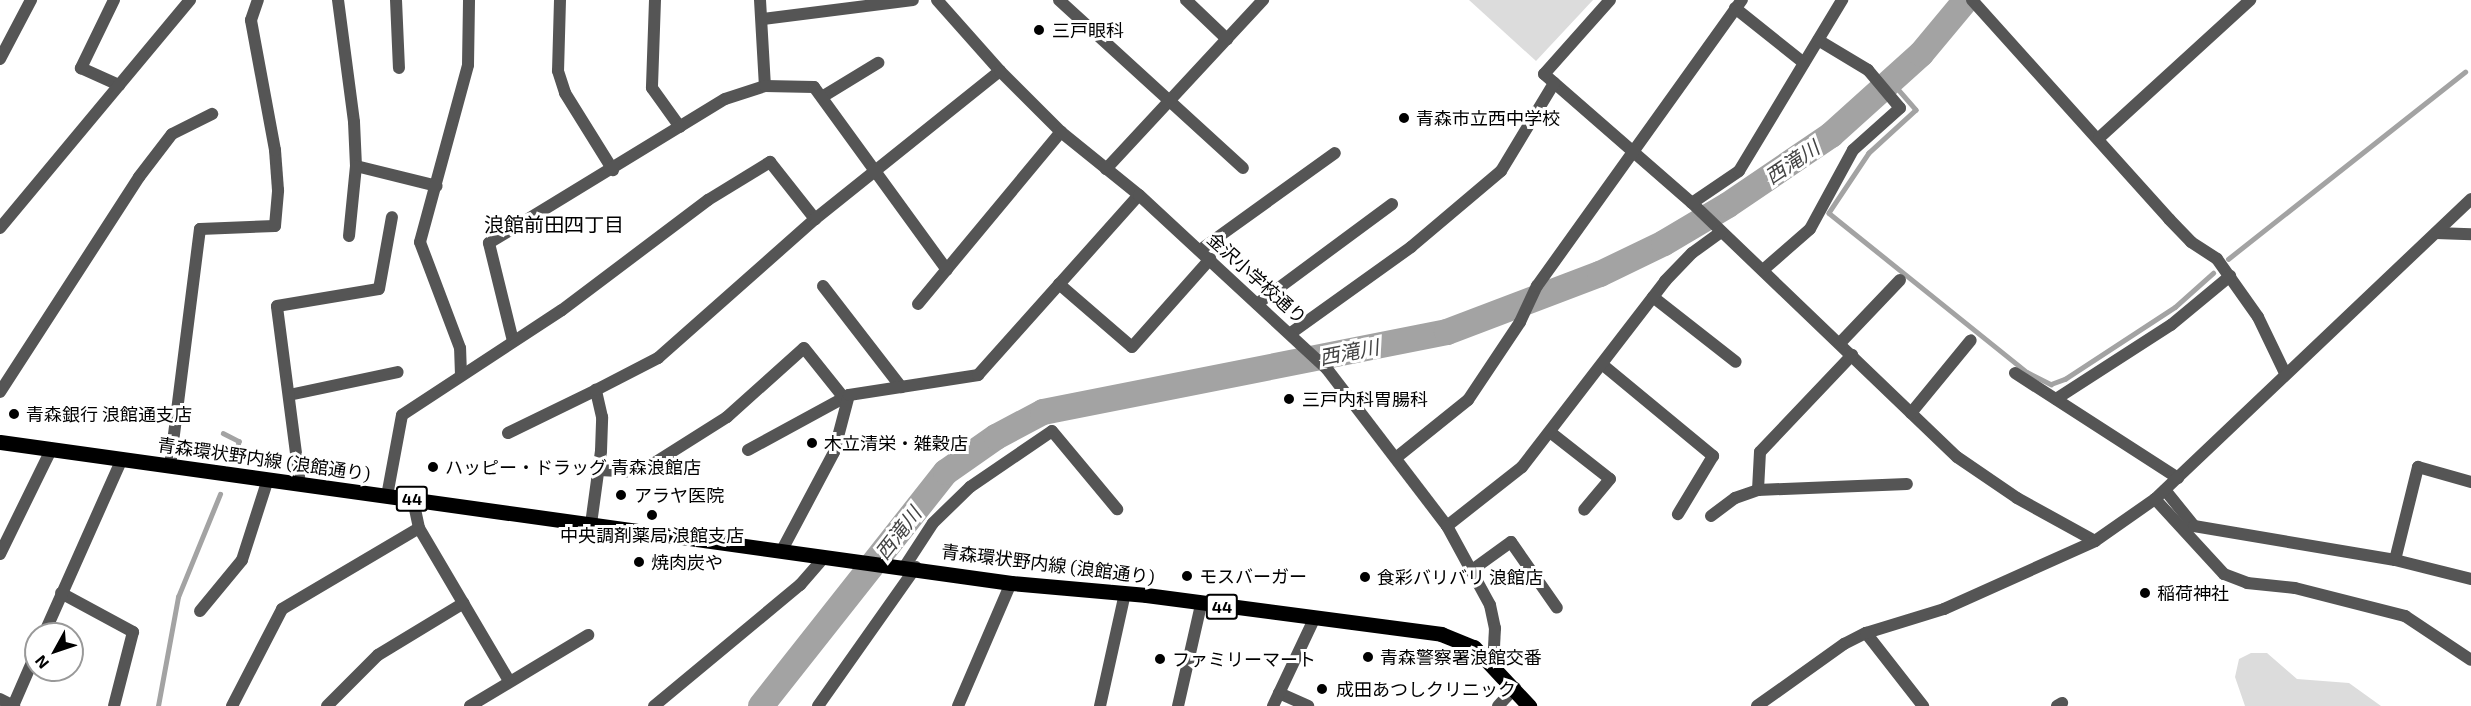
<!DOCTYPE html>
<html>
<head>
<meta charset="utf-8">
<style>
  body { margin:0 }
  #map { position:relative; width:2471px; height:706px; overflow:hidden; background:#fff; font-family:"Exo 2","Noto Sans JP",sans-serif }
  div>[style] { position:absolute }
  .green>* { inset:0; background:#dcdcdc }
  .stream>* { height:4.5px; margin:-2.25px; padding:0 2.25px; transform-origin:2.25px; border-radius:2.25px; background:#a3a3a3 }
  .river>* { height:26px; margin:-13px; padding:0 13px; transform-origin:13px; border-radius:13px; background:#a3a3a3 }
  .minor>* { height:12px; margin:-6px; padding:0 6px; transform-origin:6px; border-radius:6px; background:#555 }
  .tertiary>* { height:12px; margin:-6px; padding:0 6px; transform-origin:6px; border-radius:6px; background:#555 }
  .primary>* { height:15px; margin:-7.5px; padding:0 7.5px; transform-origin:7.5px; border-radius:7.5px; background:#000 }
  .dots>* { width:16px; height:16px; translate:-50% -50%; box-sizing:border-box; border:3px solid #fff; border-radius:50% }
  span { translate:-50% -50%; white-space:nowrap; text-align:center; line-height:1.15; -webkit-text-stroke:6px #fff; paint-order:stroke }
  .shield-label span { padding:2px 4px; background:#fff; border:2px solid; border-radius:4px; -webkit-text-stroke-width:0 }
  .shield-label { font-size:16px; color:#000; font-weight:700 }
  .poi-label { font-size:18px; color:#000 }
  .left { translate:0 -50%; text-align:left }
  .street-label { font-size:18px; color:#000 }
  .water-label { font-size:20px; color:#444; font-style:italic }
  .neighbourhood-label { font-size:20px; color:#000 }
  .north { position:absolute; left:24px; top:622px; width:60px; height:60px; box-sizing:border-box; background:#fff; border:2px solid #999; border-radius:50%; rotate:230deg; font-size:16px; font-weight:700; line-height:24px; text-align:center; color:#000 }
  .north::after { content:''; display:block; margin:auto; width:21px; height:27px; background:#000; clip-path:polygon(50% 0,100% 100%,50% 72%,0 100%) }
</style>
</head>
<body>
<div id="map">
  <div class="green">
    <div style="clip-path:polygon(1469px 0,1593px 0,1536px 61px)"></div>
    <div style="clip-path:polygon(2251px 653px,2267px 653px,2297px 679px,2349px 683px,2381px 706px,2245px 706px,2235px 677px,2239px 659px)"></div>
  </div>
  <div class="stream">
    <div style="left:1891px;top:81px;width:38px;rotate:49deg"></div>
    <div style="left:1916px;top:110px;width:64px;rotate:137.5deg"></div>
    <div style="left:1869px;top:153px;width:72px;rotate:123.7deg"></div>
    <div style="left:1829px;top:213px;width:254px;rotate:38.8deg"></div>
    <div style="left:2027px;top:372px;width:27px;rotate:27deg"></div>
    <div style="left:2051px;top:384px;width:15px;rotate:-20deg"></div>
    <div style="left:2065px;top:379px;width:131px;rotate:-33.2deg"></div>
    <div style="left:2175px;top:307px;width:51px;rotate:-41.8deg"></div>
    <div style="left:2228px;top:259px;width:302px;rotate:-38.3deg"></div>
    <div style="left:223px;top:433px;width:18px;rotate:27deg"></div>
    <div style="left:239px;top:441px;width:19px;rotate:99deg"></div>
    <div style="left:158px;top:706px;width:111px;rotate:-79.6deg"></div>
    <div style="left:178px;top:597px;width:111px;rotate:-67.8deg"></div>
  </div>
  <div class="river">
    <div style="left:761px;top:706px;width:298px;rotate:-51.7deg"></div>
    <div style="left:946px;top:472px;width:61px;rotate:-35deg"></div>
    <div style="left:996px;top:437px;width:53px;rotate:-28deg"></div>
    <div style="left:1043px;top:412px;width:412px;rotate:-11.2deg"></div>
    <div style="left:1447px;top:332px;width:164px;rotate:-20.8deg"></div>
    <div style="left:1600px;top:274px;width:71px;rotate:-25.8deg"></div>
    <div style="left:1664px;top:243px;width:74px;rotate:-30.7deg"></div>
    <div style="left:1728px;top:205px;width:125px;rotate:-34.2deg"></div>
    <div style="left:1831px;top:135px;width:121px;rotate:-42deg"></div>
    <div style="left:1921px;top:54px;width:70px;rotate:-50.2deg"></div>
  </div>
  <div class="minor">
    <div style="left:114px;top:0;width:76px;rotate:115.9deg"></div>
    <div style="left:81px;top:68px;width:42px;rotate:24.1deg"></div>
    <div style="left:338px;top:0;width:123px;rotate:82.5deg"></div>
    <div style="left:354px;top:122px;width:44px;rotate:87.4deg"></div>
    <div style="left:356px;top:166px;width:83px;rotate:13.9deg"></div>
    <div style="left:396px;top:0;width:68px;rotate:87.5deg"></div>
    <div style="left:560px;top:0;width:71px;rotate:91.6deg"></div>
    <div style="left:558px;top:71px;width:23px;rotate:72deg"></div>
    <div style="left:565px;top:93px;width:91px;rotate:58.1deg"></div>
    <div style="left:655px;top:0;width:88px;rotate:92deg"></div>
    <div style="left:652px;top:88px;width:48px;rotate:54.3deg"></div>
    <div style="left:760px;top:0;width:86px;rotate:86.7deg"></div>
    <div style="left:1059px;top:0;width:249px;rotate:42.4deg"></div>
    <div style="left:1186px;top:0;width:57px;rotate:43.6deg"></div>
    <div style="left:1610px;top:0;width:99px;rotate:131.7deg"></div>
    <div style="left:1544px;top:74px;width:196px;rotate:41.1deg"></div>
    <div style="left:1692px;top:203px;width:367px;rotate:43.8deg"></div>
    <div style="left:1957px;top:457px;width:73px;rotate:34.3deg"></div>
    <div style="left:2017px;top:498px;width:89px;rotate:28.9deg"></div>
    <div style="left:1972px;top:0;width:295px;rotate:48deg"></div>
    <div style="left:2169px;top:219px;width:32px;rotate:46deg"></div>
    <div style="left:2191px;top:242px;width:31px;rotate:33deg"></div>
    <div style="left:2217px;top:259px;width:71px;rotate:54.7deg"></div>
    <div style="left:2258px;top:317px;width:62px;rotate:64.3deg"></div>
    <div style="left:1735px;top:8px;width:88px;rotate:38.6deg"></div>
    <div style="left:763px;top:19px;width:151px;rotate:-7.2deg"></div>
    <div style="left:0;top:59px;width:67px;rotate:-62.3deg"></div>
    <div style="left:822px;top:97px;width:66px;rotate:-31.3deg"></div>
    <div style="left:2099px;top:138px;width:205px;rotate:-42.4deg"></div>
    <div style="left:1106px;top:169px;width:231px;rotate:-47.1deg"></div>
    <div style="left:1692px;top:203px;width:57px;rotate:-34.2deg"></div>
    <div style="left:1739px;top:171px;width:200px;rotate:-58.9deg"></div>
    <div style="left:0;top:228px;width:297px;rotate:-50.2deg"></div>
    <div style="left:2436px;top:233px;width:35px;rotate:2deg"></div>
    <div style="left:349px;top:236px;width:70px;rotate:-84.3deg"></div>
    <div style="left:1200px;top:250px;width:166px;rotate:-35.7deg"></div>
    <div style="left:1763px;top:270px;width:62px;rotate:-41.1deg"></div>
    <div style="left:1810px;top:229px;width:90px;rotate:-61.4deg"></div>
    <div style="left:1853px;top:150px;width:63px;rotate:-41.8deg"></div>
    <div style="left:1900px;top:108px;width:50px;rotate:-130.1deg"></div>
    <div style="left:1868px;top:70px;width:58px;rotate:-149deg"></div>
    <div style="left:1059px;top:284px;width:96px;rotate:40.8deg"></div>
    <div style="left:1132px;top:347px;width:118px;rotate:-48.4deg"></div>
    <div style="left:823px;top:286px;width:128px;rotate:52.3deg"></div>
    <div style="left:1653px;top:297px;width:105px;rotate:38.1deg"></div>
    <div style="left:918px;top:304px;width:224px;rotate:-50.3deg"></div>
    <div style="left:1257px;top:304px;width:168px;rotate:-36.5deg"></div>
    <div style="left:1291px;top:333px;width:148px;rotate:-35.6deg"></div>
    <div style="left:1411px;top:247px;width:118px;rotate:-40.2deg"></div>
    <div style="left:1501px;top:171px;width:103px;rotate:-58.9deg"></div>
    <div style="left:513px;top:341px;width:101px;rotate:-103.8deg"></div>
    <div style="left:489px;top:243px;width:276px;rotate:-31.4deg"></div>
    <div style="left:725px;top:99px;width:42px;rotate:-18deg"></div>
    <div style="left:765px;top:86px;width:49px;rotate:1.2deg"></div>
    <div style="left:814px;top:87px;width:226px;rotate:54deg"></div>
    <div style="left:1840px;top:343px;width:87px;rotate:-46.4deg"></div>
    <div style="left:1603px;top:365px;width:143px;rotate:39.6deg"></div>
    <div style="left:1713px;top:456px;width:68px;rotate:121.1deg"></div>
    <div style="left:2015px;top:373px;width:194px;rotate:32.8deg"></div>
    <div style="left:461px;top:375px;width:27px;rotate:-92deg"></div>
    <div style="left:460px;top:348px;width:113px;rotate:-110.7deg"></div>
    <div style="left:420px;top:242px;width:183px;rotate:-74.8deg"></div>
    <div style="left:468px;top:65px;width:65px;rotate:-89.1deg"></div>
    <div style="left:0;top:392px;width:256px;rotate:-57.1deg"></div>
    <div style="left:139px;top:177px;width:54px;rotate:-52.5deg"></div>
    <div style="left:172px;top:134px;width:45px;rotate:-26.6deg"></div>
    <div style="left:289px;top:395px;width:111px;rotate:-11.9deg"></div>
    <div style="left:2056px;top:399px;width:137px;rotate:-32.8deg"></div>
    <div style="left:2171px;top:325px;width:77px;rotate:-39.7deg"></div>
    <div style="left:1911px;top:413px;width:94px;rotate:-50.6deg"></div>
    <div style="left:1550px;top:432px;width:76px;rotate:38.1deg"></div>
    <div style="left:1610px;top:479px;width:40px;rotate:130deg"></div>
    <div style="left:508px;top:433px;width:98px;rotate:-26deg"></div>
    <div style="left:748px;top:450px;width:115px;rotate:-28.6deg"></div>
    <div style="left:1397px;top:457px;width:91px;rotate:-38.8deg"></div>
    <div style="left:1468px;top:400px;width:94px;rotate:-56.3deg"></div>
    <div style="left:1520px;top:322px;width:40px;rotate:-65deg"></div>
    <div style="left:1537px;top:286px;width:352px;rotate:-54.4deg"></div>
    <div style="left:170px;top:466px;width:239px;rotate:-82.8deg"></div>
    <div style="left:200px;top:229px;width:75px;rotate:-2.3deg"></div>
    <div style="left:275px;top:226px;width:36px;rotate:-85deg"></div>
    <div style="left:278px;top:190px;width:40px;rotate:-94.3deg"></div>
    <div style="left:275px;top:150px;width:132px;rotate:-100.5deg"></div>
    <div style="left:251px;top:20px;width:21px;rotate:-71deg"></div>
    <div style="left:599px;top:470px;width:41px;rotate:2.8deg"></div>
    <div style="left:640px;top:472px;width:103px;rotate:-32.3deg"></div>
    <div style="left:727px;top:417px;width:103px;rotate:-41.9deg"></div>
    <div style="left:804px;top:348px;width:64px;rotate:51.3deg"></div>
    <div style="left:300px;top:484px;width:179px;rotate:-97.4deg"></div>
    <div style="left:277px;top:306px;width:103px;rotate:-9.5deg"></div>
    <div style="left:379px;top:289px;width:73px;rotate:-79.8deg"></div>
    <div style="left:1758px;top:490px;width:38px;rotate:-87deg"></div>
    <div style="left:1760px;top:452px;width:134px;rotate:-46.5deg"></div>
    <div style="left:2165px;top:490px;width:46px;rotate:51.1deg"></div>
    <div style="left:2194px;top:526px;width:204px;rotate:9.6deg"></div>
    <div style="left:2395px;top:560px;width:78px;rotate:14deg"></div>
    <div style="left:387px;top:496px;width:82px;rotate:-79.5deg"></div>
    <div style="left:402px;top:415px;width:191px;rotate:-33.3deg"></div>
    <div style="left:562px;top:310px;width:183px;rotate:-37deg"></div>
    <div style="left:708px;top:200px;width:73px;rotate:-31.5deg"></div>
    <div style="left:770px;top:162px;width:73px;rotate:51.7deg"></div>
    <div style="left:2155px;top:499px;width:102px;rotate:47.4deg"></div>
    <div style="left:2224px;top:574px;width:25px;rotate:21deg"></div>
    <div style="left:2247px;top:583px;width:48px;rotate:5.9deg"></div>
    <div style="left:2295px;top:588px;width:114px;rotate:14.3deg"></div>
    <div style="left:2405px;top:616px;width:79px;rotate:33.7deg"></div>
    <div style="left:1711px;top:516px;width:30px;rotate:-37deg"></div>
    <div style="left:1735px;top:498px;width:24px;rotate:-19deg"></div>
    <div style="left:1758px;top:490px;width:149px;rotate:-2.3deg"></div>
    <div style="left:591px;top:524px;width:74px;rotate:-82.2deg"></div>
    <div style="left:601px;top:451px;width:34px;rotate:-88deg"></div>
    <div style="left:602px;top:417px;width:28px;rotate:-103deg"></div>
    <div style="left:596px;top:390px;width:70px;rotate:-27.3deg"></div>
    <div style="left:658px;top:358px;width:210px;rotate:-41.5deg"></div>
    <div style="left:815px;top:219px;width:237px;rotate:-38.7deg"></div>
    <div style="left:1447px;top:526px;width:95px;rotate:-38.2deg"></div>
    <div style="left:1522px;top:467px;width:235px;rotate:-52.4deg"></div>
    <div style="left:1665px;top:281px;width:39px;rotate:-46deg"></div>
    <div style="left:1692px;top:253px;width:36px;rotate:-36deg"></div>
    <div style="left:419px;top:528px;width:178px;rotate:59.5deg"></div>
    <div style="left:782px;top:550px;width:111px;rotate:-62deg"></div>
    <div style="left:834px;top:452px;width:59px;rotate:-75.3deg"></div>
    <div style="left:849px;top:395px;width:131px;rotate:-8.8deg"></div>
    <div style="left:978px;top:375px;width:241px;rotate:-48.2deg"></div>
    <div style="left:0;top:554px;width:116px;rotate:-63.9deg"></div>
    <div style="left:2395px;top:560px;width:96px;rotate:-76.1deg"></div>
    <div style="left:2418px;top:467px;width:55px;rotate:15.8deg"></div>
    <div style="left:905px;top:566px;width:51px;rotate:-56.9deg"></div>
    <div style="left:933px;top:523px;width:52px;rotate:-44.2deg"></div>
    <div style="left:970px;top:487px;width:99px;rotate:-34.3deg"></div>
    <div style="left:1052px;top:431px;width:102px;rotate:50.2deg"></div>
    <div style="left:1472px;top:570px;width:48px;rotate:-35.7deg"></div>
    <div style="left:1511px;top:542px;width:80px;rotate:55.1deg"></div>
    <div style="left:61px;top:593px;width:82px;rotate:28.4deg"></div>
    <div style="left:133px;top:632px;width:76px;rotate:104.4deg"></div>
    <div style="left:200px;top:611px;width:66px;rotate:-50.5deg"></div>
    <div style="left:242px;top:560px;width:85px;rotate:-72.2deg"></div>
    <div style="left:1866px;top:633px;width:93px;rotate:52deg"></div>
    <div style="left:44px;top:634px;width:192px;rotate:-66deg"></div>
    <div style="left:1279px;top:693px;width:32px;rotate:24deg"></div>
    <div style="left:0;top:699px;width:16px;rotate:27deg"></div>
    <div style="left:13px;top:706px;width:58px;rotate:-66.5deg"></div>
    <div style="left:232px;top:706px;width:109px;rotate:-62.7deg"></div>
    <div style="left:282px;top:609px;width:159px;rotate:-30.6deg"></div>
    <div style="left:419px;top:528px;width:30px;rotate:-102deg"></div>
    <div style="left:327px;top:706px;width:72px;rotate:-45deg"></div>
    <div style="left:378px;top:655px;width:100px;rotate:-31.2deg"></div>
    <div style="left:470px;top:706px;width:138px;rotate:-31deg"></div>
    <div style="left:654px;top:706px;width:190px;rotate:-39.7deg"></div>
    <div style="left:800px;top:585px;width:37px;rotate:-49deg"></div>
    <div style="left:818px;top:706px;width:170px;rotate:-54.8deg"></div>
    <div style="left:958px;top:706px;width:134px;rotate:-66.7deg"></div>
    <div style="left:1100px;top:706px;width:116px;rotate:-77.5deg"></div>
    <div style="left:1178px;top:706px;width:104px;rotate:-77.2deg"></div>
    <div style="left:1273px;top:706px;width:98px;rotate:-64.7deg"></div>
    <div style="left:1498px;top:706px;width:25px;rotate:-47deg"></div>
    <div style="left:1757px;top:706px;width:107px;rotate:-35.5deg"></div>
    <div style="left:1844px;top:644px;width:25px;rotate:-27deg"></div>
    <div style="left:1866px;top:633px;width:82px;rotate:-17.1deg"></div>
    <div style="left:1944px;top:609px;width:166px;rotate:-24.2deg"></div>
    <div style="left:2095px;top:541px;width:73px;rotate:-35deg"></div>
    <div style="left:2155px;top:499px;width:436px;rotate:-43.5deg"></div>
    <div style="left:2057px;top:706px;width:6px;rotate:-31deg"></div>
  </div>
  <div class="tertiary">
    <div style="left:937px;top:0;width:95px;rotate:48.4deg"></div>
    <div style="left:1000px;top:71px;width:86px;rotate:45deg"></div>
    <div style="left:1061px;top:132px;width:100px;rotate:38.9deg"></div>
    <div style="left:1139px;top:195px;width:256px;rotate:42.8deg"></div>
    <div style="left:1327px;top:369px;width:198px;rotate:52.6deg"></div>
    <div style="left:1447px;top:526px;width:90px;rotate:61.4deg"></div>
    <div style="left:1490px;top:605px;width:24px;rotate:78deg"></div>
    <div style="left:1495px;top:628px;width:35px;rotate:93deg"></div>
  </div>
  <div class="primary">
    <div style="left:0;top:442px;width:1021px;rotate:7.94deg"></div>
    <div style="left:1011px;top:583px;width:136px;rotate:5.1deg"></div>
    <div style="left:1146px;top:595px;width:298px;rotate:7.5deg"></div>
    <div style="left:1441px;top:634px;width:35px;rotate:22deg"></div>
    <div style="left:1474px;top:647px;width:81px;rotate:47deg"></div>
  </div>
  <div class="dots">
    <div style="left:1039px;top:30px;background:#000"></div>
    <div style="left:1404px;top:118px;background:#000"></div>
    <div style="left:1289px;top:399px;background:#000"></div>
    <div style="left:14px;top:414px;background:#000"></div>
    <div style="left:812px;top:443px;background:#000"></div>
    <div style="left:433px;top:467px;background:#000"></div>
    <div style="left:621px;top:495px;background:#000"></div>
    <div style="left:652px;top:515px;background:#000"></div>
    <div style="left:639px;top:562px;background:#000"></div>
    <div style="left:1187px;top:576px;background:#000"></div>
    <div style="left:1365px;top:577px;background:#000"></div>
    <div style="left:2145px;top:593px;background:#000"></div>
    <div style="left:1368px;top:657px;background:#000"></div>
    <div style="left:1160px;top:659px;background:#000"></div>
    <div style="left:1322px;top:689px;background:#000"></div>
  </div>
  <div class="shield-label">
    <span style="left:412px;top:499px">44</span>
    <span style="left:1222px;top:607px">44</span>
  </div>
  <div class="poi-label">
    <span class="left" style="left:1052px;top:30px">三戸眼科</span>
    <span class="left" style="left:1416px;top:118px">青森市立西中学校</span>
    <span class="left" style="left:1302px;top:399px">三戸内科胃腸科</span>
    <span class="left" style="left:26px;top:414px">青森銀行 浪館通支店</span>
    <span class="left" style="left:824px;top:443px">木立清栄・雑穀店</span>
    <span class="left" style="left:445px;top:467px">ハッピー・ドラッグ 青森浪館店</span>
    <span class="left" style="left:634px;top:495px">アラヤ医院</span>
    <span style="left:652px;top:535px">中央調剤薬局 浪館支店</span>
    <span class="left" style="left:651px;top:562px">焼肉炭や</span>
    <span class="left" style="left:1199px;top:576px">モスバーガー</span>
    <span class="left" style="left:1377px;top:577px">食彩バリバリ 浪館店</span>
    <span class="left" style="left:2157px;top:593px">稲荷神社</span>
    <span class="left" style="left:1380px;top:657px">青森警察署浪館交番</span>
    <span class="left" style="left:1172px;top:659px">ファミリーマート</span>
    <span class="left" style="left:1336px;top:689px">成田あつしクリニック</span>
  </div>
  <div class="street-label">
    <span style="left:1257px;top:278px;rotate:42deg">金沢小学校通り</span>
    <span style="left:264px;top:459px;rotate:8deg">青森環状野内線 (浪館通り)</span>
    <span style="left:1048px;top:564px;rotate:7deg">青森環状野内線 (浪館通り)</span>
  </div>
  <div class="water-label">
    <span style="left:1792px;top:162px;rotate:-34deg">西滝川</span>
    <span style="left:1349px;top:352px;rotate:-11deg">西滝川</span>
    <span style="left:898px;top:533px;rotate:-52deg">西滝川</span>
  </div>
  <div class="neighbourhood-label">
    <span style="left:554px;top:224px">浪館前田四丁目</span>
  </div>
  <div class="north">N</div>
</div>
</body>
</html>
